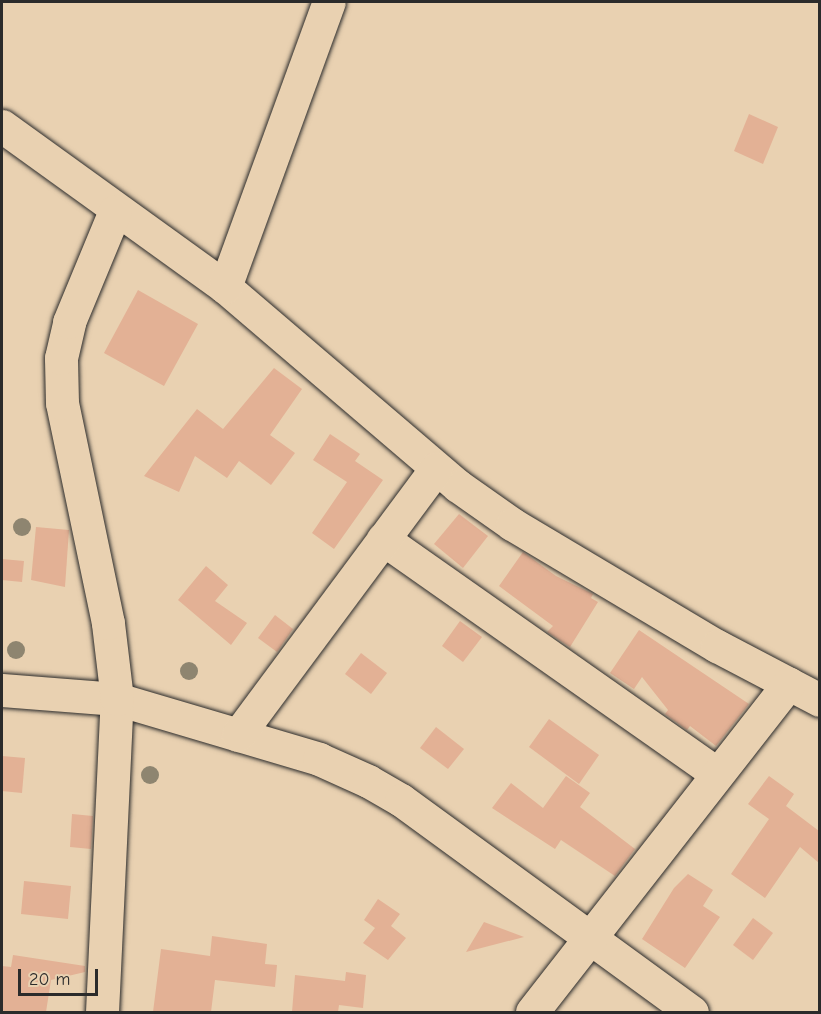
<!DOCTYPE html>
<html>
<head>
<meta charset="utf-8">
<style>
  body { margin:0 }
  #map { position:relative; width:821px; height:1014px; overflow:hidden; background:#e9d1b1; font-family:"Comic Neue",sans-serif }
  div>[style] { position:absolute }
  .building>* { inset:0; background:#e3b195 }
  .roads { filter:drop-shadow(0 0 2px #2b2b2b) drop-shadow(0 0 2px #2b2b2b) }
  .minor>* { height:33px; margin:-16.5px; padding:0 16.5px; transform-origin:16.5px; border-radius:16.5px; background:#e9d1b1 }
  .trees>* { width:18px; height:18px; margin:-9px; border-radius:50%; background:#8e8570 }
  span { translate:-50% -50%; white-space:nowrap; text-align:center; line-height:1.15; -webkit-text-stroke:4.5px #e9d1b1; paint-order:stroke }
  .frame { position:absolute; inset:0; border:3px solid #2b2b2b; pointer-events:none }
  .scale { position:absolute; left:18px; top:969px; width:80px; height:27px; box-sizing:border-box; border:3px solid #2b2b2b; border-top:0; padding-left:8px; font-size:18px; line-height:21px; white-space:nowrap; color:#2b2b2b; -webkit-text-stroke:4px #e9d1b1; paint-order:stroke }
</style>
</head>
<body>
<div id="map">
  <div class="building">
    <div style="clip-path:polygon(749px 114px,778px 127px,763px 164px,734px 151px)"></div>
    <div style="clip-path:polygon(138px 290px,198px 324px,164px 386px,104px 353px)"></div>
    <div style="clip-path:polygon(274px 368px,302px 389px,270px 435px,295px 453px,271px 485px,239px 461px,227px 478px,195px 456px,179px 492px,144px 476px,197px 409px,223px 429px)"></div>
    <div style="clip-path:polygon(330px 434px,360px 454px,355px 461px,383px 480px,334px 549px,312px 533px,347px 482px,313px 460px)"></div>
    <div style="clip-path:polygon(459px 514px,488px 536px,463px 568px,434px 544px)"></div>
    <div style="clip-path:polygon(36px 527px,69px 530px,65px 587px,31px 580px)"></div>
    <div style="clip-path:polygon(523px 552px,556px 576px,593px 594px,591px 598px,598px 602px,570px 647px,547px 632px,553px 626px,499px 586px)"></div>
    <div style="clip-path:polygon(2px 559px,24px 561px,22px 582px,2px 580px)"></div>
    <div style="clip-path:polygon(206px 566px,228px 585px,215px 601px,247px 623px,231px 645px,178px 600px)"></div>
    <div style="clip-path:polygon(275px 615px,293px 629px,277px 652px,258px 638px)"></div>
    <div style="clip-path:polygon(460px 621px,482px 637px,463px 662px,442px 646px)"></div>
    <div style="clip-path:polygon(639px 630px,749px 704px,716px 746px,690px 726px,687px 730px,665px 714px,668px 710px,642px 677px,634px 689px,610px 673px)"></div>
    <div style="clip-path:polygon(361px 653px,387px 673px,371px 694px,345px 674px)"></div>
    <div style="clip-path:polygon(549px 719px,599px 755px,579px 784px,529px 747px)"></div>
    <div style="clip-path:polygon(436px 727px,464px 749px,448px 769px,420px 748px)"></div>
    <div style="clip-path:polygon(2px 756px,25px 758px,22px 793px,2px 791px)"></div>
    <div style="clip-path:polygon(566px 776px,590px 793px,580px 807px,635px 849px,615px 876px,561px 840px,555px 849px,492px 808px,511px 783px,543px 808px)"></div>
    <div style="clip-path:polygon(769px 776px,794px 794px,786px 806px,819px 831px,819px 863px,800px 847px,765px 898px,731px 874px,769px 819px,748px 804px)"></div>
    <div style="clip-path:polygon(72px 814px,93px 816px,91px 849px,70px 847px)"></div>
    <div style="clip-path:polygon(688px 874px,713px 890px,703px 906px,720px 917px,685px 968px,642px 939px,674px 888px)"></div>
    <div style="clip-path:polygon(24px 881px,71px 886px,68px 919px,21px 914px)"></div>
    <div style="clip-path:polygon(378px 899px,400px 914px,391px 926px,406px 938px,388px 960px,363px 943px,375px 928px,364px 920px)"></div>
    <div style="clip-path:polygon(753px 918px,773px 933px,753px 960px,733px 945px)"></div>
    <div style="clip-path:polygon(484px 922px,524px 937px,466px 952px)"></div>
    <div style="clip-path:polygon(212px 936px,267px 944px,265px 964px,277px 965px,275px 987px,215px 980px,211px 1012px,153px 1012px,161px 949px,210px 956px)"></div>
    <div style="clip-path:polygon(13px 955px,85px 966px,85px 972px,51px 980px,46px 1012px,2px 1012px,2px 966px,11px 967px)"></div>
    <div style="clip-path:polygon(346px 972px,366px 975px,363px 1008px,339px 1005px,338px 1012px,292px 1012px,295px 975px,345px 981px)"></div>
  </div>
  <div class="roads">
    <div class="minor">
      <div style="left:2px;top:126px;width:275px;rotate:35.8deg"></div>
      <div style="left:225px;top:287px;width:306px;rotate:40.5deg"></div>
      <div style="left:458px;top:486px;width:66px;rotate:35.1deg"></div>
      <div style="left:512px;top:524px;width:239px;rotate:30.8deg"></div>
      <div style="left:717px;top:646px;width:116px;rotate:27.7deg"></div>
      <div style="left:225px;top:287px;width:303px;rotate:-70deg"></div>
      <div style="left:383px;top:539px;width:408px;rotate:35.1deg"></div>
      <div style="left:2px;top:690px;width:115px;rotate:4.5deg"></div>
      <div style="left:117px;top:699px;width:211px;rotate:16.5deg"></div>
      <div style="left:319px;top:759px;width:54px;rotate:24.2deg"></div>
      <div style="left:368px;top:781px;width:38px;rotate:30deg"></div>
      <div style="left:401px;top:800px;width:360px;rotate:36.1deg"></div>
      <div style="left:238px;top:735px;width:332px;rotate:-53.4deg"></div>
      <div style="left:102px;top:1012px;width:313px;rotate:-87.3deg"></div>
      <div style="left:117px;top:699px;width:77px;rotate:-96.8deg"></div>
      <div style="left:108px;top:623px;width:225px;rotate:-101.8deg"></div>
      <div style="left:62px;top:403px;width:45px;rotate:-91.3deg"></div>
      <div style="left:61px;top:358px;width:37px;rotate:-77deg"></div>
      <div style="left:69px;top:322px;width:120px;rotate:-67.5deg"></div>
      <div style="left:532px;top:1012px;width:417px;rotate:-52deg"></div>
    </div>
  </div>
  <div class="trees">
    <div style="left:22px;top:527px"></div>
    <div style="left:16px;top:650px"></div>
    <div style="left:189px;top:671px"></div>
    <div style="left:150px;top:775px"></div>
  </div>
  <div class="frame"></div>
  <div class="scale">20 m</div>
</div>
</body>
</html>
